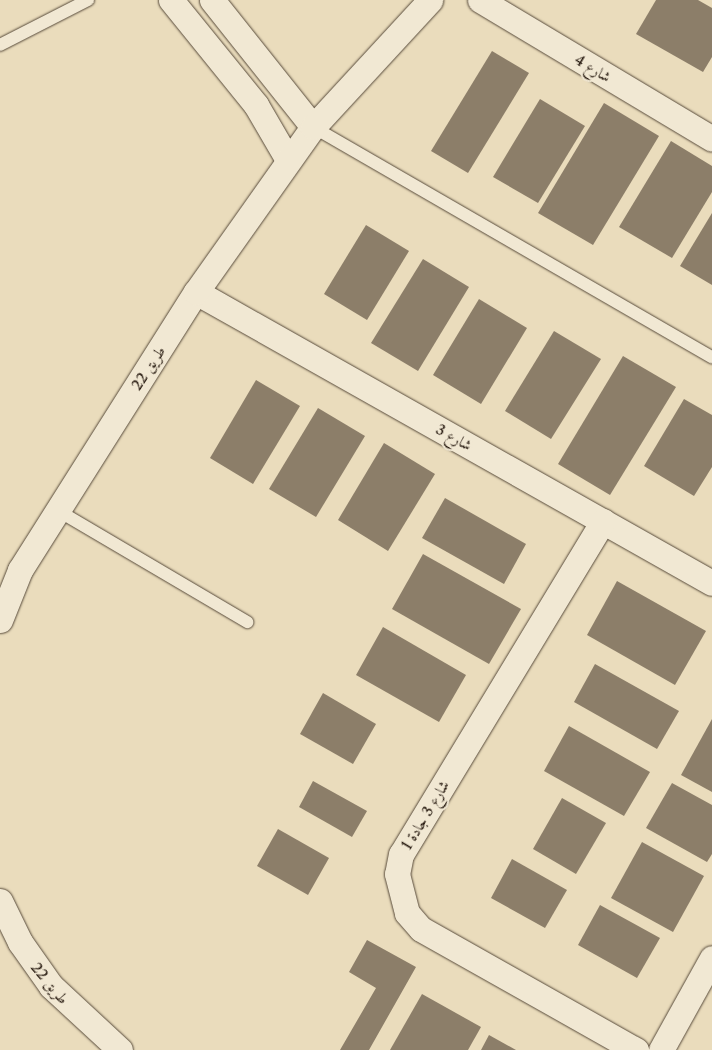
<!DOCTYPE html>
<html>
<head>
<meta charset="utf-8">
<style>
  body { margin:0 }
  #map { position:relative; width:712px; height:1050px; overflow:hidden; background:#eadcbc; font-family:"Libre Caslon Text",Amiri,serif }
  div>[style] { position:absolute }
  .building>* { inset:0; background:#8c7e69 }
  .roads { filter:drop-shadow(0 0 1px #574a3a) drop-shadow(0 0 1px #574a3a) }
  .service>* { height:12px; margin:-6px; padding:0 6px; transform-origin:6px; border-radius:6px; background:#f1e8d3 }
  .minor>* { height:25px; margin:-12.5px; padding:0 12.5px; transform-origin:12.5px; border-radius:12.5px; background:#f1e8d3 }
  span { translate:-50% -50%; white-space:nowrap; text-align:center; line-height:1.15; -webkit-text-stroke:4.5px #f1e8d3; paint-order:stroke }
  .street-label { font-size:15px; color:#26190f }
</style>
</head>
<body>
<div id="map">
  <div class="building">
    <div style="clip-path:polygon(656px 0,698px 0,712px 8px,712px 57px,703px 72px,636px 34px)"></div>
    <div style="clip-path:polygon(492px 51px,529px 73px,468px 173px,431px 151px)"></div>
    <div style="clip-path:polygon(540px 99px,585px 126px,538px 203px,493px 177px)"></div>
    <div style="clip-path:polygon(604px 103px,659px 136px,593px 245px,538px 213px)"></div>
    <div style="clip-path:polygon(671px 141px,712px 166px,712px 192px,672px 258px,619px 227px)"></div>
    <div style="clip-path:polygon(712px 213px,712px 285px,680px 266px)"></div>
    <div style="clip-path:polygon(366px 225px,409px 251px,367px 320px,324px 294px)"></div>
    <div style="clip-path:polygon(423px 259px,469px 287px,418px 371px,371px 343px)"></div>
    <div style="clip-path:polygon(479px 299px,527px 328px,481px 404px,433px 375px)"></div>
    <div style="clip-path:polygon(554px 331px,601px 359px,551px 439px,505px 411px)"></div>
    <div style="clip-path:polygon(623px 356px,676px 387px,610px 495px,558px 464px)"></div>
    <div style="clip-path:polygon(256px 380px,300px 406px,253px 484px,210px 458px)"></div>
    <div style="clip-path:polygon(684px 399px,712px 415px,712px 467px,694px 496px,644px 466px)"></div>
    <div style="clip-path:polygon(318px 408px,365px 436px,316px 517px,269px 489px)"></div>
    <div style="clip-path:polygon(384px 443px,435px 474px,388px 551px,338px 520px)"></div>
    <div style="clip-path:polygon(445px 498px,526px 544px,504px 584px,422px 538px)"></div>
    <div style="clip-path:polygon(423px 554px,521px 609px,489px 664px,392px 609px)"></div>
    <div style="clip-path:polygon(617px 581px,706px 631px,675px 685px,587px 635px)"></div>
    <div style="clip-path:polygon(383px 627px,466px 675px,439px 722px,356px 675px)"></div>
    <div style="clip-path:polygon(595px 664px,679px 711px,657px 749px,574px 702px)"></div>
    <div style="clip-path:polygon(323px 693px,376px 724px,353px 764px,300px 734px)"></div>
    <div style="clip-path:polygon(712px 719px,712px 792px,681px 775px)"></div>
    <div style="clip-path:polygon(569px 726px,650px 772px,624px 816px,544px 771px)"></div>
    <div style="clip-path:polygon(313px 781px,367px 811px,352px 837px,299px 807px)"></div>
    <div style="clip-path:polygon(672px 783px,712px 805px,712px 854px,707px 862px,646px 828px)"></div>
    <div style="clip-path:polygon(562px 798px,606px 823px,576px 874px,533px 849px)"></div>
    <div style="clip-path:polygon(278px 829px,329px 858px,308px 895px,257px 866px)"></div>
    <div style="clip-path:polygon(642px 842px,704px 876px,673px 932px,611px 898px)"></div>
    <div style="clip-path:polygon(512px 859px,567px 890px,545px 928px,491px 898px)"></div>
    <div style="clip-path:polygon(600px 905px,660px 938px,637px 978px,578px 945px)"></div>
    <div style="clip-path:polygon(367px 940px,416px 967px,369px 1050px,340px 1050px,376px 988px,349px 972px)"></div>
    <div style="clip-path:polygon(422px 994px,481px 1027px,468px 1050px,390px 1050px)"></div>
    <div style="clip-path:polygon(489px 1035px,516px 1050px,481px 1050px)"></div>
  </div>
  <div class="roads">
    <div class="service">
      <div style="left:0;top:45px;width:99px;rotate:-27.1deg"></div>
      <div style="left:313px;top:127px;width:461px;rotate:30deg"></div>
      <div style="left:57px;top:510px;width:221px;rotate:30.5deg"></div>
    </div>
    <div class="minor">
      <div style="left:171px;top:0;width:135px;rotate:51deg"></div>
      <div style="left:256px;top:105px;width:64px;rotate:59.8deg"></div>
      <div style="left:212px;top:0;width:162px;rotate:51.5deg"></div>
      <div style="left:480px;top:0;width:270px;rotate:30.9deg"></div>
      <div style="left:196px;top:292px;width:592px;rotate:29.42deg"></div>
      <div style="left:603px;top:521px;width:389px;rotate:121.2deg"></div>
      <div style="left:401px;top:854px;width:20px;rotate:101deg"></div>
      <div style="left:397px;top:874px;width:40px;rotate:75.6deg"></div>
      <div style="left:407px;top:913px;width:21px;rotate:49deg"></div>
      <div style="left:421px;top:929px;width:247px;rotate:29.4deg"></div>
      <div style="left:0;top:620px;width:54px;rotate:-68.2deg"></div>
      <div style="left:20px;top:570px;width:329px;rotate:-57.7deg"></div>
      <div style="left:196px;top:292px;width:202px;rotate:-54.7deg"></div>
      <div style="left:313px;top:127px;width:173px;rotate:-47.3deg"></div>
      <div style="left:0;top:901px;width:46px;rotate:64deg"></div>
      <div style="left:20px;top:942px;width:54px;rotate:54.8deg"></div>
      <div style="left:51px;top:986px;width:94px;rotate:42.8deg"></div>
      <div style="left:661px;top:1050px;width:105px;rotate:-61deg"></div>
    </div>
  </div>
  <div class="street-label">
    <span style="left:593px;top:68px;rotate:31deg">شارع 4</span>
    <span style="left:148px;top:368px;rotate:-57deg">طريق 22</span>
    <span style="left:454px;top:437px;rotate:29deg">شارع 3</span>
    <span style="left:425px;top:815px;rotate:-59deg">شارع 3 جادة 1</span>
    <span style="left:50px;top:983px;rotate:50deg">طريق 22</span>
  </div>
</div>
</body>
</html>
